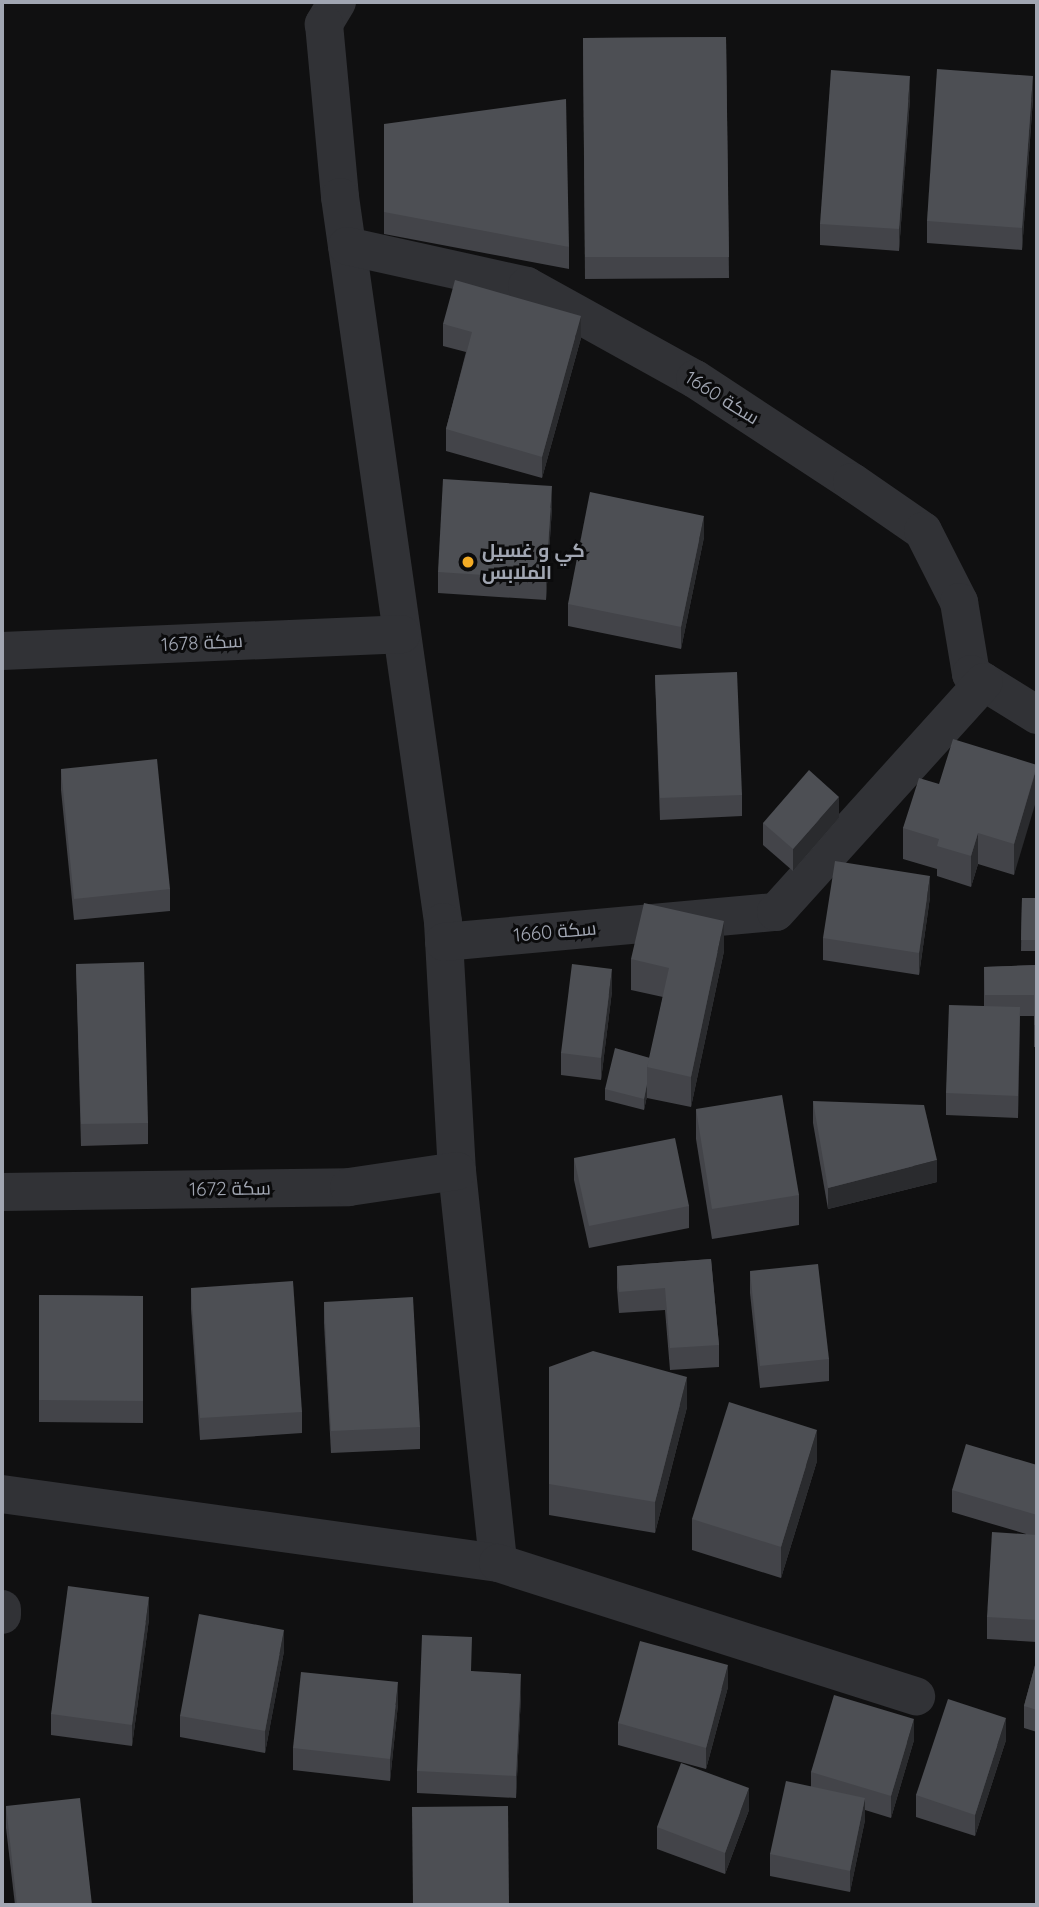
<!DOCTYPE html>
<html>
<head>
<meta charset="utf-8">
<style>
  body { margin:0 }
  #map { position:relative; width:1039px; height:1907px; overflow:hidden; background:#101011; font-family:Quicksand,Cairo,sans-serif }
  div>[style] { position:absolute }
  .minor>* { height:38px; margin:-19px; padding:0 19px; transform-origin:19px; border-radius:19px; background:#313236 }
  .wall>* { inset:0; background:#434449 }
  .shaded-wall>* { inset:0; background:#2a2b2e }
  .building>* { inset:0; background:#4d4f54 }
  .dots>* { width:19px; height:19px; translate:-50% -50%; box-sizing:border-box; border:4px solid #0b0b0c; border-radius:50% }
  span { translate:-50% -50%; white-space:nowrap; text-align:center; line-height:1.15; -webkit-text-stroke:6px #0b0b0c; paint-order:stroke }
  .street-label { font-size:19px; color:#a1a6b2 }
  .poi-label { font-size:19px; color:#a1a6b2; font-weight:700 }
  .left { translate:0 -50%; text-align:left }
  .frame { position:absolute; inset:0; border:4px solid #a1a6b2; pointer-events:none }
</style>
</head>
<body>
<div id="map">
  <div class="minor">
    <div style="left:337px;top:2px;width:26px;rotate:121deg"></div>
    <div style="left:324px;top:24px;width:174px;rotate:84.7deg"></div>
    <div style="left:340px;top:197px;width:732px;rotate:81.91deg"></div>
    <div style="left:443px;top:922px;width:249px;rotate:86.8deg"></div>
    <div style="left:457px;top:1171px;width:394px;rotate:84deg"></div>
    <div style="left:347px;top:246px;width:184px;rotate:12.5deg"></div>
    <div style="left:527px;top:286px;width:192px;rotate:29deg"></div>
    <div style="left:695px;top:379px;width:188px;rotate:33.3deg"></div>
    <div style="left:852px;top:482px;width:86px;rotate:34.6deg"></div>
    <div style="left:923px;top:531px;width:80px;rotate:63.1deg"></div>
    <div style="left:959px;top:602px;width:73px;rotate:80.5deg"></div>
    <div style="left:971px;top:674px;width:78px;rotate:31.8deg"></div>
    <div style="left:2px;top:651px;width:400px;rotate:-2.4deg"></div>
    <div style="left:444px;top:942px;width:333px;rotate:-5.2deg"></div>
    <div style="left:776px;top:912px;width:310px;rotate:-47.9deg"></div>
    <div style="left:2px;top:1192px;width:347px;rotate:-0.8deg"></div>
    <div style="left:349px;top:1187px;width:109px;rotate:-8.4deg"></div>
    <div style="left:2px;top:1494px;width:501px;rotate:7.92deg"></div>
    <div style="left:498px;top:1563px;width:439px;rotate:17.7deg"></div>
    <div style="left:2px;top:1609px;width:6px;rotate:90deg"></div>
  </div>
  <div class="wall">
    <div style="clip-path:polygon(726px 37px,729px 278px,585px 279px,583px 38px)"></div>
    <div style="clip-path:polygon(910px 98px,899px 251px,820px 245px,820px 224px)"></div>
    <div style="clip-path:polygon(1033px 98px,1022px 250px,927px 243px,927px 221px)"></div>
    <div style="clip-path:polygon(384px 124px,569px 247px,569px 269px,384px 234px)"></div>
    <div style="clip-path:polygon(443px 324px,581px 338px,542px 478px,446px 451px,446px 429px,466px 352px,443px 346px)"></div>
    <div style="clip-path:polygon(552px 507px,546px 600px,438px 593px,438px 572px)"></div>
    <div style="clip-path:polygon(704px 537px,681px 649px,568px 626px,568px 604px)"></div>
    <div style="clip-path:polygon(655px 675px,742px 795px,742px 816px,660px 820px)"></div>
    <div style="clip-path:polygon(1037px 765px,1014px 875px,978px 864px,971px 887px,937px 876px,937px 869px,903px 859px,903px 828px,939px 784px)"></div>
    <div style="clip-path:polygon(61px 769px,170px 889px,170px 911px,74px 920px,61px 790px)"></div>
    <div style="clip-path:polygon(839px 818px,793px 871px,763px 845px,763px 823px)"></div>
    <div style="clip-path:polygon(930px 897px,919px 975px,823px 960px,823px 938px)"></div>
    <div style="clip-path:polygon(1022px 898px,1037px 898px,1037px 951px,1021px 951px)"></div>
    <div style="clip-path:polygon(724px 951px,691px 1107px,647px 1098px,647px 1096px,644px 1110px,605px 1100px,605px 1089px,650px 1058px,663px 997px,631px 990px,631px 959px)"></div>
    <div style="clip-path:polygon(76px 964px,148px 1123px,148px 1144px,81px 1146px)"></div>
    <div style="clip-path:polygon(1037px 965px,1037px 1047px,1034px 1047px,1034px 1016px,1020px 1016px,1018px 1118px,946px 1115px,946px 1093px,984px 1006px,984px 967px)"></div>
    <div style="clip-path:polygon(612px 991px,601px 1080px,561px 1075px,561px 1053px)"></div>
    <div style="clip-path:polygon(813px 1101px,937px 1182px,828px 1209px,813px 1123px)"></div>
    <div style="clip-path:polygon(696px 1109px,799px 1195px,799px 1225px,712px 1239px,696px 1139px)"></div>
    <div style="clip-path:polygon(574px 1158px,689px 1206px,689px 1228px,589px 1248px,574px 1180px)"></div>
    <div style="clip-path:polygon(711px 1259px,719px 1345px,719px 1367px,670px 1370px,665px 1310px,619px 1313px,617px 1288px,617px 1266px)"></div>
    <div style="clip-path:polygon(750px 1271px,829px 1359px,829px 1381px,760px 1388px,750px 1293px)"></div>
    <div style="clip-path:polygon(191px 1288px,302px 1412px,302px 1433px,200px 1440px,191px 1309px)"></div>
    <div style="clip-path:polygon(39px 1295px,143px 1296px,143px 1423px,39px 1422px)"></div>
    <div style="clip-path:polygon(324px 1302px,420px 1427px,420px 1449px,331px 1453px,324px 1323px)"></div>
    <div style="clip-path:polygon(549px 1367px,687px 1407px,655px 1533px,549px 1515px)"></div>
    <div style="clip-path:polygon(817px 1461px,781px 1578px,692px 1550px,692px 1519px)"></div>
    <div style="clip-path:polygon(1037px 1465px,1037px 1642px,987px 1639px,987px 1617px,1026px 1534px,952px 1512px,952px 1490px)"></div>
    <div style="clip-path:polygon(149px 1619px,132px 1746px,51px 1735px,51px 1714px)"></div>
    <div style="clip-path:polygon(284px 1651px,265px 1753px,180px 1737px,180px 1716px)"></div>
    <div style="clip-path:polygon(1037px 1658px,1037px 1732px,1024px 1728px,1024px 1706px)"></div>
    <div style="clip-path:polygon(472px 1671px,521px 1695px,516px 1798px,417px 1793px,417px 1771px)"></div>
    <div style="clip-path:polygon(728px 1687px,706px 1769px,618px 1745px,618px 1723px)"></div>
    <div style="clip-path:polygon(398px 1704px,390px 1781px,293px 1770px,293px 1748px)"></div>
    <div style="clip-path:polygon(914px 1740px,891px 1818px,865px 1810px,865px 1820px,850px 1892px,770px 1876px,770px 1854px,811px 1786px,811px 1772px)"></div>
    <div style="clip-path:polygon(1006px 1740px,975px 1836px,916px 1817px,916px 1795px)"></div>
    <div style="clip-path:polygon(6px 1806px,92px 1905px,15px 1905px,6px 1828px)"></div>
    <div style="clip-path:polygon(749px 1810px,725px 1874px,657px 1849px,657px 1827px)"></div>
  </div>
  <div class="shaded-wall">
    <div style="clip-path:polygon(910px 76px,910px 98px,899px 251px,899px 229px)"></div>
    <div style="clip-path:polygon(1033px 76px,1033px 98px,1022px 250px,1022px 228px)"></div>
    <div style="clip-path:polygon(581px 316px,581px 338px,542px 478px,542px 457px)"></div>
    <div style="clip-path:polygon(552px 486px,552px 507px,546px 600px,546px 579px)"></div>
    <div style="clip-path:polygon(704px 516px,704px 537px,681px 649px,681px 627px)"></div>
    <div style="clip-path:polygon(1037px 767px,1037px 798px,1014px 875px,1014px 844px)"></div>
    <div style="clip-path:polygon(839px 797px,839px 818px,793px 871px,793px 849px)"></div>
    <div style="clip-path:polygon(978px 833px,978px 864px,971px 887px,971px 856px)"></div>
    <div style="clip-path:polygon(930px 876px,930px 897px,919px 975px,919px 953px)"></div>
    <div style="clip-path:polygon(724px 921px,724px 951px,691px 1107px,691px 1077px)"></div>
    <div style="clip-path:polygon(612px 969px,612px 991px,601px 1080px,601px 1058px)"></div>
    <div style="clip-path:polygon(1020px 1007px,1020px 1029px,1018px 1118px,1018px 1096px)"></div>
    <div style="clip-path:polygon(647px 1084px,647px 1096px,644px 1110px,644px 1099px)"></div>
    <div style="clip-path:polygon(937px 1160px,937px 1182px,828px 1209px,828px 1188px)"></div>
    <div style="clip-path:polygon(687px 1377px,687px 1407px,655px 1533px,655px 1502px)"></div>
    <div style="clip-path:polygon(817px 1430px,817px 1461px,781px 1578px,781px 1547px)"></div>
    <div style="clip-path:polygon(149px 1597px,149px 1619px,132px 1746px,132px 1725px)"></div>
    <div style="clip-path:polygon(284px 1630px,284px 1651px,265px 1753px,265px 1731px)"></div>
    <div style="clip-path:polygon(728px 1665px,728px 1687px,706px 1769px,706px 1748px)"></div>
    <div style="clip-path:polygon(521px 1674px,521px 1695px,516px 1798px,516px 1776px)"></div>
    <div style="clip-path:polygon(398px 1682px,398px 1704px,390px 1781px,390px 1759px)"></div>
    <div style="clip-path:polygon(1006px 1718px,1006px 1740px,975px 1836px,975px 1815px)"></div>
    <div style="clip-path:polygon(914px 1719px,914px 1740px,891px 1818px,891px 1796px)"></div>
    <div style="clip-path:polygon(749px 1788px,749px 1810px,725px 1874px,725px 1853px)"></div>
    <div style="clip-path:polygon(865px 1798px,865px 1820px,850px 1892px,850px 1871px)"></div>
  </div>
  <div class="building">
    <div style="clip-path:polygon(726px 37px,729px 257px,585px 257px,583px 38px)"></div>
    <div style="clip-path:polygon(937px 69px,1033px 76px,1022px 228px,927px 221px)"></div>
    <div style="clip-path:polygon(831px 70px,910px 76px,899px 229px,820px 224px)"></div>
    <div style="clip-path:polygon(566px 99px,569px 247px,384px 212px,384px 124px)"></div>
    <div style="clip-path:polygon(455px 280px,581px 316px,542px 457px,446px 429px,472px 332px,443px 324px)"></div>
    <div style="clip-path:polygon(443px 479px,552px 486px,546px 579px,438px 572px)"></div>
    <div style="clip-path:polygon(590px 492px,704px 516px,681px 627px,568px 604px)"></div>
    <div style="clip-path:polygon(737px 672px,742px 795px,660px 798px,655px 675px)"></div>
    <div style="clip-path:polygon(953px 739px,1037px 765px,1014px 844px,978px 833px,971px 856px,937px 846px,939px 839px,903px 828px,919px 778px,939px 784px)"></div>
    <div style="clip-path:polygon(157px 759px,170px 889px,74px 899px,61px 769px)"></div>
    <div style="clip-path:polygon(809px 770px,839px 797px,793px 849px,763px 823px)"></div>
    <div style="clip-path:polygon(835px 861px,930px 876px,919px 953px,823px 938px)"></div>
    <div style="clip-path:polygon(1022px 898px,1037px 898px,1037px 940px,1021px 940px)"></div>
    <div style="clip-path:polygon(644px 903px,724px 921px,691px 1077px,647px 1067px,669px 968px,631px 959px)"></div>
    <div style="clip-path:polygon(144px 962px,148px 1123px,81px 1124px,76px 964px)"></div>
    <div style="clip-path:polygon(572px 964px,612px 969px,601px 1058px,561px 1053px)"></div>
    <div style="clip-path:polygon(1037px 965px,1037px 1025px,1034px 1025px,1034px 995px,985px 995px,984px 967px)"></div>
    <div style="clip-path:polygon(949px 1005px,1020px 1007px,1018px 1096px,946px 1093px)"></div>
    <div style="clip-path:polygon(615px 1048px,650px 1058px,647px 1067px,647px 1084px,644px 1099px,605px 1089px)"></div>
    <div style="clip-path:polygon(782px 1095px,799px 1195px,712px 1209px,696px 1109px)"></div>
    <div style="clip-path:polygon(813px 1101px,924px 1105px,937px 1160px,828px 1188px)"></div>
    <div style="clip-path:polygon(675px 1138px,689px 1206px,589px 1226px,574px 1158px)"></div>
    <div style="clip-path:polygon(711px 1259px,719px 1345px,670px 1348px,665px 1288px,619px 1292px,617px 1266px)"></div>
    <div style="clip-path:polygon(818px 1264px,829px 1359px,760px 1366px,750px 1271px)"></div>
    <div style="clip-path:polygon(293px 1281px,302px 1412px,200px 1418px,191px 1288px)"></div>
    <div style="clip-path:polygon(39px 1295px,143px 1296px,143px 1401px,39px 1400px)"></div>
    <div style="clip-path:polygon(413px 1297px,420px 1427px,331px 1431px,324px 1302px)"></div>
    <div style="clip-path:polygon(593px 1351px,687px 1377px,655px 1502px,549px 1484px,549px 1367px)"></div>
    <div style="clip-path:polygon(729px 1402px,817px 1430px,781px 1547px,692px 1519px)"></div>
    <div style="clip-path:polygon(966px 1444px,1037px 1465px,1037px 1515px,952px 1490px)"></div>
    <div style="clip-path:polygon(992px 1532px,1037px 1535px,1037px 1620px,987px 1617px)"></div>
    <div style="clip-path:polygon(68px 1586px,149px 1597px,132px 1725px,51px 1714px)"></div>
    <div style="clip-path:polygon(199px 1614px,284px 1630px,265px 1731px,180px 1716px)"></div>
    <div style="clip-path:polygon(422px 1635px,472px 1637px,471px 1671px,521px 1674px,516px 1776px,417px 1771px)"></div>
    <div style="clip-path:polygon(640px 1641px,728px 1665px,706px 1748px,618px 1723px)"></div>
    <div style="clip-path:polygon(1037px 1658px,1037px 1710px,1024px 1706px)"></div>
    <div style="clip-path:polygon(301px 1672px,398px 1682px,390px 1759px,293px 1748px)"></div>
    <div style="clip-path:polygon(834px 1695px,914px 1719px,891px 1796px,811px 1772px)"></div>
    <div style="clip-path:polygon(948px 1699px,1006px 1718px,975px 1815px,916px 1795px)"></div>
    <div style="clip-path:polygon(681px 1763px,749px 1788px,725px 1853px,657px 1827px)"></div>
    <div style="clip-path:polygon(786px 1781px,865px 1798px,850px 1871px,770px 1854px)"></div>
    <div style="clip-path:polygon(80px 1798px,92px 1905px,17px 1905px,6px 1806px)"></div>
    <div style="clip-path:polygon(508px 1806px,509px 1905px,413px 1905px,412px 1807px)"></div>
  </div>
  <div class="dots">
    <div style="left:468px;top:562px;background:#f4ac25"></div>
  </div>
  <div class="street-label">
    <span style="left:722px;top:398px;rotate:32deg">سكة 1660</span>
    <span style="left:202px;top:643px;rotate:-3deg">سكة 1678</span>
    <span style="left:555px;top:932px;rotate:-5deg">سكة 1660</span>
    <span style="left:230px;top:1189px;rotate:-1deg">سكة 1672</span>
  </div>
  <div class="poi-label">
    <span class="left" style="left:482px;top:562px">كي و غسيل<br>الملابس</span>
  </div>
  <div class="frame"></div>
</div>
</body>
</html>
